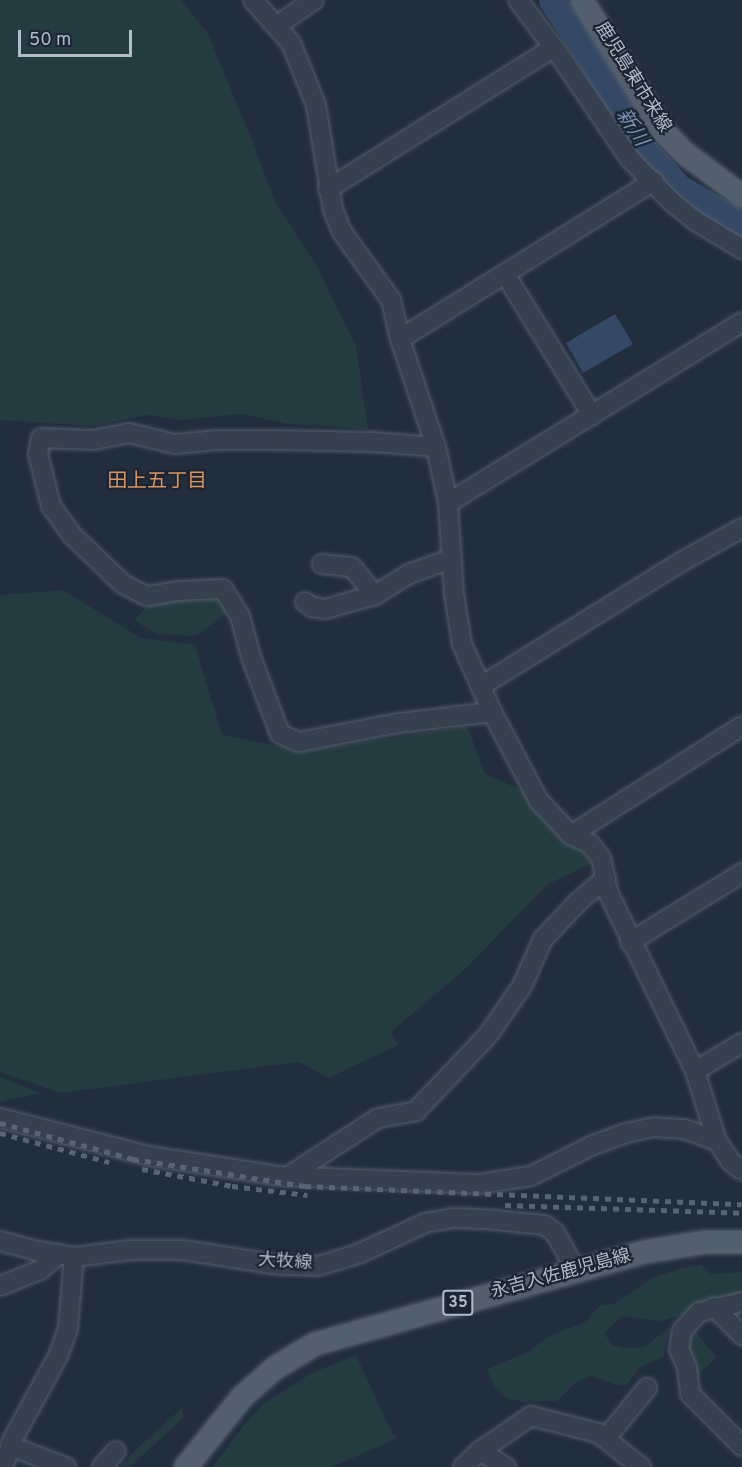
<!DOCTYPE html>
<html>
<head>
<meta charset="utf-8">
<style>
  body { margin:0 }
  #map { position:relative; width:742px; height:1467px; overflow:hidden; background:#222e3e; font-family:Overpass,"Noto Sans JP",sans-serif }
  div>[style] { position:absolute }
  .green>* { inset:0; background:#243c3f }
  .water>* { inset:0; background:#354966 }
  .river>* { height:27px; margin:-13.5px; padding:0 13.5px; transform-origin:13.5px; border-radius:13.5px; background:#354966 }
  .roads { filter:drop-shadow(0 0 2px #555e6c) drop-shadow(0 0 2px #555e6c) }
  .minor>* { height:18px; margin:-9px; padding:0 9px; transform-origin:9px; border-radius:9px; background:#36404e }
  .major>* { height:22px; margin:-11px; padding:0 11px; transform-origin:11px; border-radius:11px; background:#545f6e }
  .rail>* { height:4.5px; margin-top:-2.25px; transform-origin:0; background:repeating-linear-gradient(90deg,#586475 0 6px,transparent 0 12px) }
  span { translate:-50% -50%; white-space:nowrap; text-align:center; line-height:1.15; -webkit-text-stroke:4.5px #1c2533; paint-order:stroke }
  .shield-label span { padding:2px 4px; background:#1c2533; border:2px solid; border-radius:4px; -webkit-text-stroke-width:0 }
  .shield-label { font-size:16px; color:#b2bbc9; font-weight:700 }
  .street-label { font-size:18px; color:#b2bbc9 }
  .water-label { font-size:20px; color:#7991b2; font-style:italic }
  .neighbourhood-label { font-size:20px; color:#d9935d }
  .scale { position:absolute; left:18px; top:30px; width:114px; height:27px; box-sizing:border-box; border:3px solid #b2bbc9; border-top:0; padding-left:8px; font-size:18px; line-height:21px; white-space:nowrap; color:#b2bbc9; -webkit-text-stroke:4px #1c2533; paint-order:stroke }
</style>
</head>
<body>
<div id="map">
  <div class="green">
    <div style="clip-path:polygon(0 0,181px 0,207px 32px,254px 145px,274px 200px,316px 265px,356px 346px,368px 429px,287px 424px,242px 414px,182px 420px,147px 415px,95px 426px,0 420px)"></div>
    <div style="clip-path:polygon(63px 590px,141px 638px,195px 645px,222px 735px,305px 751px,467px 726px,485px 774px,531px 794px,592px 863px,548px 884px,464px 970px,391px 1032px,398px 1045px,328px 1078px,299px 1062px,60px 1093px,0 1072px,0 595px)"></div>
    <div style="clip-path:polygon(223px 593px,226px 614px,196px 636px,156px 634px,134px 620px,153px 601px)"></div>
    <div style="clip-path:polygon(0 1077px,41px 1093px,0 1102px)"></div>
    <div style="clip-path:polygon(701px 1265px,711px 1274px,742px 1272px,742px 1295px,709px 1301px,676px 1317px,661px 1321px,622px 1316px,604px 1333px,612px 1345px,625px 1348px,645px 1347px,670px 1326px,663px 1357px,640px 1367px,627px 1384px,617px 1385px,591px 1376px,575px 1383px,557px 1401px,524px 1402px,507px 1398px,494px 1386px,487px 1369px,528px 1352px,551px 1335px,584px 1323px,600px 1305px,614px 1304px,654px 1277px,682px 1268px)"></div>
    <div style="clip-path:polygon(694px 1331px,717px 1357px,698px 1375px,687px 1348px)"></div>
    <div style="clip-path:polygon(356px 1355px,392px 1433px,398px 1438px,331px 1467px,213px 1467px,243px 1426px,263px 1404px,312px 1373px)"></div>
    <div style="clip-path:polygon(182px 1408px,184px 1417px,130px 1467px,121px 1467px,133px 1452px)"></div>
  </div>
  <div class="water">
    <div style="clip-path:polygon(615px 314px,633px 344px,583px 373px,566px 343px)"></div>
  </div>
  <div class="river">
    <div style="left:552px;top:0;width:71px;rotate:56.5deg"></div>
    <div style="left:591px;top:59px;width:102px;rotate:59.9deg"></div>
    <div style="left:642px;top:147px;width:55px;rotate:47.9deg"></div>
    <div style="left:679px;top:188px;width:73px;rotate:29.7deg"></div>
  </div>
  <div class="roads">
    <div class="minor">
      <div style="left:253px;top:0;width:57px;rotate:48.5deg"></div>
      <div style="left:291px;top:43px;width:67px;rotate:68deg"></div>
      <div style="left:316px;top:105px;width:106px;rotate:80.8deg"></div>
      <div style="left:333px;top:210px;width:24px;rotate:68deg"></div>
      <div style="left:342px;top:232px;width:84px;rotate:54.2deg"></div>
      <div style="left:391px;top:300px;width:40px;rotate:77deg"></div>
      <div style="left:400px;top:339px;width:114px;rotate:71.6deg"></div>
      <div style="left:436px;top:447px;width:57px;rotate:77.9deg"></div>
      <div style="left:448px;top:503px;width:91px;rotate:86.2deg"></div>
      <div style="left:454px;top:594px;width:51px;rotate:80.9deg"></div>
      <div style="left:462px;top:644px;width:74px;rotate:66.2deg"></div>
      <div style="left:492px;top:712px;width:101px;rotate:62.2deg"></div>
      <div style="left:539px;top:801px;width:47px;rotate:46.7deg"></div>
      <div style="left:571px;top:835px;width:21px;rotate:25deg"></div>
      <div style="left:590px;top:844px;width:18px;rotate:52deg"></div>
      <div style="left:601px;top:858px;width:35px;rotate:78deg"></div>
      <div style="left:608px;top:892px;width:199px;rotate:64.1deg"></div>
      <div style="left:695px;top:1071px;width:73px;rotate:72.6deg"></div>
      <div style="left:717px;top:1141px;width:25px;rotate:56deg"></div>
      <div style="left:731px;top:1162px;width:14px;rotate:36deg"></div>
      <div style="left:518px;top:0;width:70px;rotate:53.1deg"></div>
      <div style="left:560px;top:56px;width:125px;rotate:55.8deg"></div>
      <div style="left:630px;top:159px;width:60px;rotate:45.7deg"></div>
      <div style="left:672px;top:202px;width:28px;rotate:39deg"></div>
      <div style="left:694px;top:220px;width:56px;rotate:31.1deg"></div>
      <div style="left:276px;top:26px;width:46px;rotate:-34.4deg"></div>
      <div style="left:328px;top:189px;width:266px;rotate:-32.1deg"></div>
      <div style="left:505px;top:274px;width:166px;rotate:58.3deg"></div>
      <div style="left:400px;top:339px;width:299px;rotate:-31.9deg"></div>
      <div style="left:436px;top:447px;width:63px;rotate:-175.5deg"></div>
      <div style="left:373px;top:442px;width:99px;rotate:-178.8deg"></div>
      <div style="left:274px;top:440px;width:56px;rotate:180deg"></div>
      <div style="left:218px;top:440px;width:43px;rotate:174.7deg"></div>
      <div style="left:175px;top:444px;width:47px;rotate:-166.6deg"></div>
      <div style="left:129px;top:433px;width:37px;rotate:169deg"></div>
      <div style="left:93px;top:440px;width:52px;rotate:-177.8deg"></div>
      <div style="left:41px;top:438px;width:16px;rotate:101deg"></div>
      <div style="left:38px;top:454px;width:54px;rotate:76deg"></div>
      <div style="left:51px;top:506px;width:37px;rotate:54deg"></div>
      <div style="left:73px;top:536px;width:69px;rotate:43.8deg"></div>
      <div style="left:123px;top:584px;width:27px;rotate:27deg"></div>
      <div style="left:147px;top:596px;width:30px;rotate:-9deg"></div>
      <div style="left:177px;top:591px;width:46px;rotate:-2.5deg"></div>
      <div style="left:223px;top:589px;width:32px;rotate:58deg"></div>
      <div style="left:240px;top:616px;width:42px;rotate:75deg"></div>
      <div style="left:251px;top:657px;width:82px;rotate:69.4deg"></div>
      <div style="left:280px;top:734px;width:21px;rotate:23deg"></div>
      <div style="left:299px;top:742px;width:102px;rotate:-10.8deg"></div>
      <div style="left:399px;top:723px;width:94px;rotate:-6.7deg"></div>
      <div style="left:448px;top:503px;width:345px;rotate:-31.6deg"></div>
      <div style="left:322px;top:564px;width:30px;rotate:6deg"></div>
      <div style="left:352px;top:567px;width:36px;rotate:51deg"></div>
      <div style="left:305px;top:602px;width:9px;rotate:36deg"></div>
      <div style="left:312px;top:607px;width:13px;rotate:9deg"></div>
      <div style="left:325px;top:609px;width:52px;rotate:-15.6deg"></div>
      <div style="left:375px;top:595px;width:40px;rotate:-32deg"></div>
      <div style="left:409px;top:574px;width:44px;rotate:-20.1deg"></div>
      <div style="left:481px;top:686px;width:235px;rotate:-31.8deg"></div>
      <div style="left:681px;top:562px;width:70px;rotate:-29.1deg"></div>
      <div style="left:571px;top:835px;width:203px;rotate:-32.5deg"></div>
      <div style="left:630px;top:942px;width:132px;rotate:-31.6deg"></div>
      <div style="left:695px;top:1071px;width:55px;rotate:-30.8deg"></div>
      <div style="left:0;top:1118px;width:154px;rotate:14.3deg"></div>
      <div style="left:149px;top:1156px;width:132px;rotate:8.7deg"></div>
      <div style="left:279px;top:1176px;width:200px;rotate:2.3deg"></div>
      <div style="left:479px;top:1184px;width:53px;rotate:-8.7deg"></div>
      <div style="left:531px;top:1176px;width:69px;rotate:-26.6deg"></div>
      <div style="left:593px;top:1145px;width:35px;rotate:-20deg"></div>
      <div style="left:626px;top:1133px;width:29px;rotate:-12deg"></div>
      <div style="left:654px;top:1127px;width:31px;rotate:4deg"></div>
      <div style="left:685px;top:1129px;width:34px;rotate:21deg"></div>
      <div style="left:287px;top:1177px;width:108px;rotate:-33deg"></div>
      <div style="left:378px;top:1118px;width:39px;rotate:-10deg"></div>
      <div style="left:416px;top:1111px;width:105px;rotate:-46.5deg"></div>
      <div style="left:488px;top:1035px;width:60px;rotate:-55.2deg"></div>
      <div style="left:522px;top:986px;width:51px;rotate:-65.9deg"></div>
      <div style="left:543px;top:939px;width:51px;rotate:-46.6deg"></div>
      <div style="left:578px;top:902px;width:37px;rotate:-41deg"></div>
      <div style="left:0;top:1241px;width:39px;rotate:15deg"></div>
      <div style="left:38px;top:1251px;width:36px;rotate:9deg"></div>
      <div style="left:74px;top:1257px;width:57px;rotate:-7deg"></div>
      <div style="left:131px;top:1250px;width:52px"></div>
      <div style="left:183px;top:1250px;width:97px;rotate:8.9deg"></div>
      <div style="left:279px;top:1265px;width:39px;rotate:1deg"></div>
      <div style="left:318px;top:1266px;width:42px;rotate:-16.7deg"></div>
      <div style="left:358px;top:1254px;width:74px;rotate:-24.8deg"></div>
      <div style="left:425px;top:1223px;width:29px;rotate:-10deg"></div>
      <div style="left:454px;top:1218px;width:30px;rotate:2deg"></div>
      <div style="left:484px;top:1219px;width:61px;rotate:5.6deg"></div>
      <div style="left:545px;top:1225px;width:13px;rotate:39deg"></div>
      <div style="left:555px;top:1233px;width:43px;rotate:60.4deg"></div>
      <div style="left:0;top:1286px;width:43px;rotate:-21.8deg"></div>
      <div style="left:40px;top:1270px;width:23px;rotate:-40deg"></div>
      <div style="left:742px;top:1302px;width:44px;rotate:166.9deg"></div>
      <div style="left:699px;top:1312px;width:25px;rotate:132deg"></div>
      <div style="left:682px;top:1331px;width:18px;rotate:99deg"></div>
      <div style="left:679px;top:1349px;width:21px;rotate:67deg"></div>
      <div style="left:687px;top:1368px;width:26px;rotate:83deg"></div>
      <div style="left:690px;top:1394px;width:74px;rotate:45deg"></div>
      <div style="left:714px;top:1307px;width:40px;rotate:45deg"></div>
      <div style="left:606px;top:1438px;width:65px;rotate:-50.6deg"></div>
      <div style="left:10px;top:1446px;width:60px;rotate:20.6deg"></div>
      <div style="left:480px;top:1451px;width:62px;rotate:-34.5deg"></div>
      <div style="left:531px;top:1416px;width:69px;rotate:14.2deg"></div>
      <div style="left:598px;top:1433px;width:55px;rotate:38.3deg"></div>
      <div style="left:3px;top:1467px;width:32px;rotate:-70deg"></div>
      <div style="left:14px;top:1437px;width:92px;rotate:-61.5deg"></div>
      <div style="left:58px;top:1356px;width:30px;rotate:-70deg"></div>
      <div style="left:68px;top:1328px;width:71px;rotate:-85.2deg"></div>
      <div style="left:102px;top:1467px;width:21px;rotate:-49deg"></div>
      <div style="left:463px;top:1467px;width:23px;rotate:-43deg"></div>
      <div style="left:480px;top:1451px;width:31px;rotate:32deg"></div>
    </div>
    <div class="major">
      <div style="left:582px;top:0;width:154px;rotate:58.3deg"></div>
      <div style="left:663px;top:131px;width:29px;rotate:46deg"></div>
      <div style="left:683px;top:152px;width:74px;rotate:36.7deg"></div>
      <div style="left:186px;top:1467px;width:90px;rotate:-51.3deg"></div>
      <div style="left:242px;top:1397px;width:44px;rotate:-41.3deg"></div>
      <div style="left:275px;top:1368px;width:47px;rotate:-31deg"></div>
      <div style="left:315px;top:1344px;width:342px;rotate:-15.6deg"></div>
      <div style="left:644px;top:1252px;width:63px;rotate:-9.2deg"></div>
      <div style="left:706px;top:1242px;width:36px"></div>
    </div>
  </div>
  <div class="rail">
    <div style="left:0;top:1123px;width:138px;rotate:15.1deg"></div>
    <div style="left:133px;top:1159px;width:174px;rotate:8.9deg"></div>
    <div style="left:305px;top:1186px;width:437px;rotate:2.4deg"></div>
    <div style="left:0;top:1133px;width:113px;rotate:14.9deg"></div>
    <div style="left:142px;top:1169px;width:92px;rotate:10.7deg"></div>
    <div style="left:232px;top:1186px;width:76px;rotate:6.8deg"></div>
    <div style="left:505px;top:1205px;width:237px;rotate:1.9deg"></div>
  </div>
  <div class="shield-label">
    <span style="left:458px;top:1303px">35</span>
  </div>
  <div class="street-label">
    <span style="left:632px;top:78px;rotate:58deg">鹿児島東市来線</span>
    <span style="left:285px;top:1263px;rotate:4deg">大牧線</span>
    <span style="left:561px;top:1275px;rotate:-15deg">永吉入佐鹿児島線</span>
  </div>
  <div class="water-label">
    <span style="left:631px;top:128px;rotate:57deg">新川</span>
  </div>
  <div class="neighbourhood-label">
    <span style="left:157px;top:482px">田上五丁目</span>
  </div>
  <div class="scale">50 m</div>
</div>
</body>
</html>
